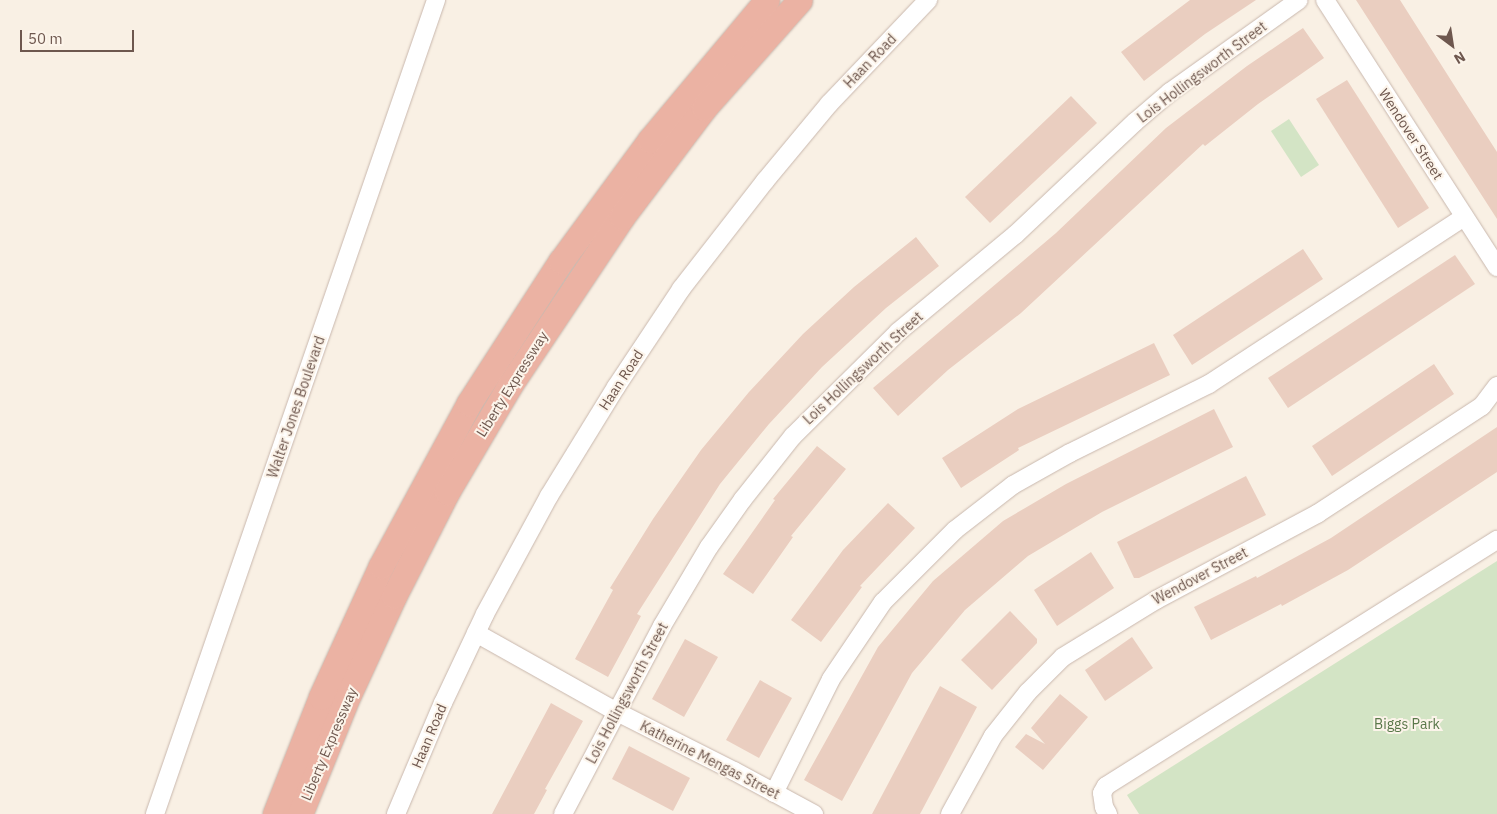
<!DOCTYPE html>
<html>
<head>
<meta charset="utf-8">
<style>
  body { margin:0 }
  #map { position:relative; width:1497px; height:814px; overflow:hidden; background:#f9f0e4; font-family:"IBM Plex Sans",sans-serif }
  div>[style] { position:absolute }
  .green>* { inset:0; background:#d3e4c5 }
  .building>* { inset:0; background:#eacec0 }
  .roads { filter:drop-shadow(0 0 1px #c8b7ad) drop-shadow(0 0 1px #c8b7ad) }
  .minor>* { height:18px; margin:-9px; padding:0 9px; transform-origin:9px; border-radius:9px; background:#fff }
  .highway>* { height:25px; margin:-12.5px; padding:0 12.5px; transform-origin:12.5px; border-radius:12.5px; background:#ebb2a3 }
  span { translate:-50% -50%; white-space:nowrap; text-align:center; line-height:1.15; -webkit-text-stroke:4px #fcf4ea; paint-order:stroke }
  .street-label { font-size:14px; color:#6e574e }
  .park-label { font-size:14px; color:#5a784a }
  .north { position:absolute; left:1427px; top:20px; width:50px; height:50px; -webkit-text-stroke:4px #fcf4ea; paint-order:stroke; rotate:149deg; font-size:14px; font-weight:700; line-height:20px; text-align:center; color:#6e574e }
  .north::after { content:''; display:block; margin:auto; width:18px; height:22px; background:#6e574e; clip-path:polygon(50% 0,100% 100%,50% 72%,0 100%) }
  .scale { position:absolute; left:20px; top:30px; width:114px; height:22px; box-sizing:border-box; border:2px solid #6e574e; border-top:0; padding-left:6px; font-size:15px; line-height:18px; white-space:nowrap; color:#6e574e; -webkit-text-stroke:4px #fcf4ea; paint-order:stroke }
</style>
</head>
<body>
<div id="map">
  <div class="green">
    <div style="clip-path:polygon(1289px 119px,1319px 165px,1301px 177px,1271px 131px)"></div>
    <div style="clip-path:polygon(1497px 561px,1497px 814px,1139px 814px,1127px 795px)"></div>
  </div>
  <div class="building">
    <div style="clip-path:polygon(1190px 0,1256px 0,1205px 34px,1144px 81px,1121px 52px)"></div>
    <div style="clip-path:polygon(1356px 0,1400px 0,1461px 96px,1497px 152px,1497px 219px)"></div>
    <div style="clip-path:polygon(1303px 28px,1324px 58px,1258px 104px,1205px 146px,1203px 144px,1021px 313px,948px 370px,898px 416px,873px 388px,1056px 233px,1166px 128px,1247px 66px)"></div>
    <div style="clip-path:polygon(1347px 80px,1429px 208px,1398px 228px,1316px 99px)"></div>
    <div style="clip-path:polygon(1071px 96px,1097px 123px,990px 223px,965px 197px)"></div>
    <div style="clip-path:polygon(916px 237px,939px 266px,886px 308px,822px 367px,769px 424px,720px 484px,637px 614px,641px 616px,608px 677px,575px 659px,613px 590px,610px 588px,653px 519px,701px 450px,749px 392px,803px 334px,854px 287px)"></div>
    <div style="clip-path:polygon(1303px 249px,1323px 279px,1192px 365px,1173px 335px)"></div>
    <div style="clip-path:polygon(1455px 255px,1475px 284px,1288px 408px,1268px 378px)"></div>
    <div style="clip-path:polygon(1154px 343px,1170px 375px,1018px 448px,1019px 450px,961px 488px,942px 458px,1018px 409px)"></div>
    <div style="clip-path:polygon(1434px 364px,1454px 394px,1332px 476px,1312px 446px)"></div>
    <div style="clip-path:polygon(1214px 409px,1233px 447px,1102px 512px,1028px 556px,965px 610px,912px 673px,842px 801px,804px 780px,878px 647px,933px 581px,1003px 521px,1066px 484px)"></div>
    <div style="clip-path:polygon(1497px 427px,1497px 472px,1348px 570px,1282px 606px,1281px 604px,1211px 640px,1194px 607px,1256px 576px,1257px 578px,1331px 538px)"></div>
    <div style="clip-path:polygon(817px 446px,846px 469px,791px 536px,793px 537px,753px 594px,723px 574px,775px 500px,773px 499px)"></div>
    <div style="clip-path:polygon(1246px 476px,1266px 515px,1139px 578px,1134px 578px,1117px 542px)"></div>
    <div style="clip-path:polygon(888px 503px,915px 528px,860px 586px,862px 587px,821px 642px,791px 620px,843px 550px)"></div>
    <div style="clip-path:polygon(1091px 552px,1114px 588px,1057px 626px,1034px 590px)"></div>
    <div style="clip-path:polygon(1010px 611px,1037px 639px,1037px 643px,992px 690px,961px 660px)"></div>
    <div style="clip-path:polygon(1132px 637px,1153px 668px,1105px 701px,1085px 670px)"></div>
    <div style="clip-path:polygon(685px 639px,718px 657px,684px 717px,652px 699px)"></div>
    <div style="clip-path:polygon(760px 680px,792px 698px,759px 758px,726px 740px)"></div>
    <div style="clip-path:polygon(940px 686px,977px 707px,920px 814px,872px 814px)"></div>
    <div style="clip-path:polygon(1060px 694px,1088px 717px,1043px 770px,1015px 747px,1026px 734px,1045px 744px,1031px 728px)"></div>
    <div style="clip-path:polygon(551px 703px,583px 721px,545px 789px,547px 790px,534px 814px,492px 814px)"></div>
    <div style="clip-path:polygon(629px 746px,690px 778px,673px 811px,612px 779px)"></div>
  </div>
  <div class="roads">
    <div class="minor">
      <div style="left:1325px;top:0;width:318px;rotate:57.2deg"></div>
      <div style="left:476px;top:633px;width:162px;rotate:29.3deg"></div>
      <div style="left:617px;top:712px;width:131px;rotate:26.8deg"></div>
      <div style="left:734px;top:771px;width:91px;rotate:28.3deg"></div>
      <div style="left:774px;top:793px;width:127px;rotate:-63.4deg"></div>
      <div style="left:831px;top:679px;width:93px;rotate:-56deg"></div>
      <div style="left:883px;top:602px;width:102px;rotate:-45deg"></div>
      <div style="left:955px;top:530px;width:73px;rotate:-37.8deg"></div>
      <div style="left:1013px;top:485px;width:65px;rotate:-29.3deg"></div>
      <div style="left:1070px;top:453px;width:155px;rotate:-26.4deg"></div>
      <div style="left:1209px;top:384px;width:305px;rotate:-33.2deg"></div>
      <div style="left:155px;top:814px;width:861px;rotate:-70.95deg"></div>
      <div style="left:396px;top:814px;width:121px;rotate:-67.1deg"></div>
      <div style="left:443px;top:703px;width:98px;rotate:-64.7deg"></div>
      <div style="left:485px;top:614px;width:134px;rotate:-61.5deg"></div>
      <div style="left:549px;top:496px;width:128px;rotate:-58.4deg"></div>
      <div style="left:616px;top:387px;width:118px;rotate:-56.4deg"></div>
      <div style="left:681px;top:289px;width:137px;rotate:-52.1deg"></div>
      <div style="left:765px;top:181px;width:100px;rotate:-50.3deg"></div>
      <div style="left:829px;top:104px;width:144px;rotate:-46.4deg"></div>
      <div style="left:563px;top:814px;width:212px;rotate:-62.2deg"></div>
      <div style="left:662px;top:626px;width:92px;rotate:-59.3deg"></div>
      <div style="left:709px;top:547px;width:59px;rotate:-54.7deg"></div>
      <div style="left:743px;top:499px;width:80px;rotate:-51.6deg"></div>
      <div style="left:793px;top:436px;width:148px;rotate:-44.7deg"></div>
      <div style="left:898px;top:332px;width:152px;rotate:-39.7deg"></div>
      <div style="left:1015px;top:235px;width:165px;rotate:-43.3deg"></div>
      <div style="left:1135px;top:122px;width:46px;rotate:-40.6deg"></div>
      <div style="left:1170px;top:92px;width:158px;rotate:-35.5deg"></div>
      <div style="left:950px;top:814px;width:89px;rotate:-61.1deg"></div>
      <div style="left:993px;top:736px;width:56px;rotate:-51.5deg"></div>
      <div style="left:1028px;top:692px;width:49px;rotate:-45deg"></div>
      <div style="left:1063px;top:657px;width:109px;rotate:-31.5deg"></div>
      <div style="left:1156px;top:600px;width:183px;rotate:-28.1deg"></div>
      <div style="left:1317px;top:514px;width:197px;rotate:-33.2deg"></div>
      <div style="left:1482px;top:406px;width:25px;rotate:-53deg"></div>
      <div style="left:1108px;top:814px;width:8px;rotate:-120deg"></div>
      <div style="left:1104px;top:807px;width:14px;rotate:-98deg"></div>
      <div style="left:1102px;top:793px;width:8px;rotate:-60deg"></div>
      <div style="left:1106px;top:786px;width:462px;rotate:-32.2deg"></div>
    </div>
    <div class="highway">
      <div style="left:275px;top:814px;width:126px;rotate:-68.5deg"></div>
      <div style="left:321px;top:697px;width:144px;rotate:-65.4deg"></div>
      <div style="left:381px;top:566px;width:185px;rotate:-61.6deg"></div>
      <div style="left:469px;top:403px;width:169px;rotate:-57.1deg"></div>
      <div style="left:561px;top:261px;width:150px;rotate:-53.7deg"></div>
      <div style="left:650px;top:140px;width:182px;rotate:-50.1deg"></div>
      <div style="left:300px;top:814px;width:127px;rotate:-67.9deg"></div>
      <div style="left:348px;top:696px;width:110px;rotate:-65.3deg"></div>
      <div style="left:394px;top:596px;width:117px;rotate:-63deg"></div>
      <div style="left:447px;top:492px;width:124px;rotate:-59.5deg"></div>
      <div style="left:510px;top:385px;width:202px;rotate:-56.3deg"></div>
      <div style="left:622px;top:217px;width:136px;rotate:-53deg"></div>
      <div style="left:704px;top:108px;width:144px;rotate:-48.4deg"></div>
    </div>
  </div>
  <div class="street-label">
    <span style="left:870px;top:61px;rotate:-46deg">Haan Road</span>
    <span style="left:1202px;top:72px;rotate:-37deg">Lois Hollingsworth Street</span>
    <span style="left:1411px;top:134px;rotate:57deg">Wendover Street</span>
    <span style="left:863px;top:368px;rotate:-43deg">Lois Hollingsworth Street</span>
    <span style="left:621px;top:380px;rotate:-57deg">Haan Road</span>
    <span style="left:512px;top:384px;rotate:-58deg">Liberty Expressway</span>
    <span style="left:296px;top:407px;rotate:-71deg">Walter Jones Boulevard</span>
    <span style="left:1200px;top:576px;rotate:-28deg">Wendover Street</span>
    <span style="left:627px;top:693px;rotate:-62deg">Lois Hollingsworth Street</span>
    <span style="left:429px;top:736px;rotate:-67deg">Haan Road</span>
    <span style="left:329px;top:744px;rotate:-67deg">Liberty Expressway</span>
    <span style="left:710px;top:760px;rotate:27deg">Katherine Mengas Street</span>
  </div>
  <div class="park-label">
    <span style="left:1407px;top:724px">Biggs Park</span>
  </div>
  <div class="north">N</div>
  <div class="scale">50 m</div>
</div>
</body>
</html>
